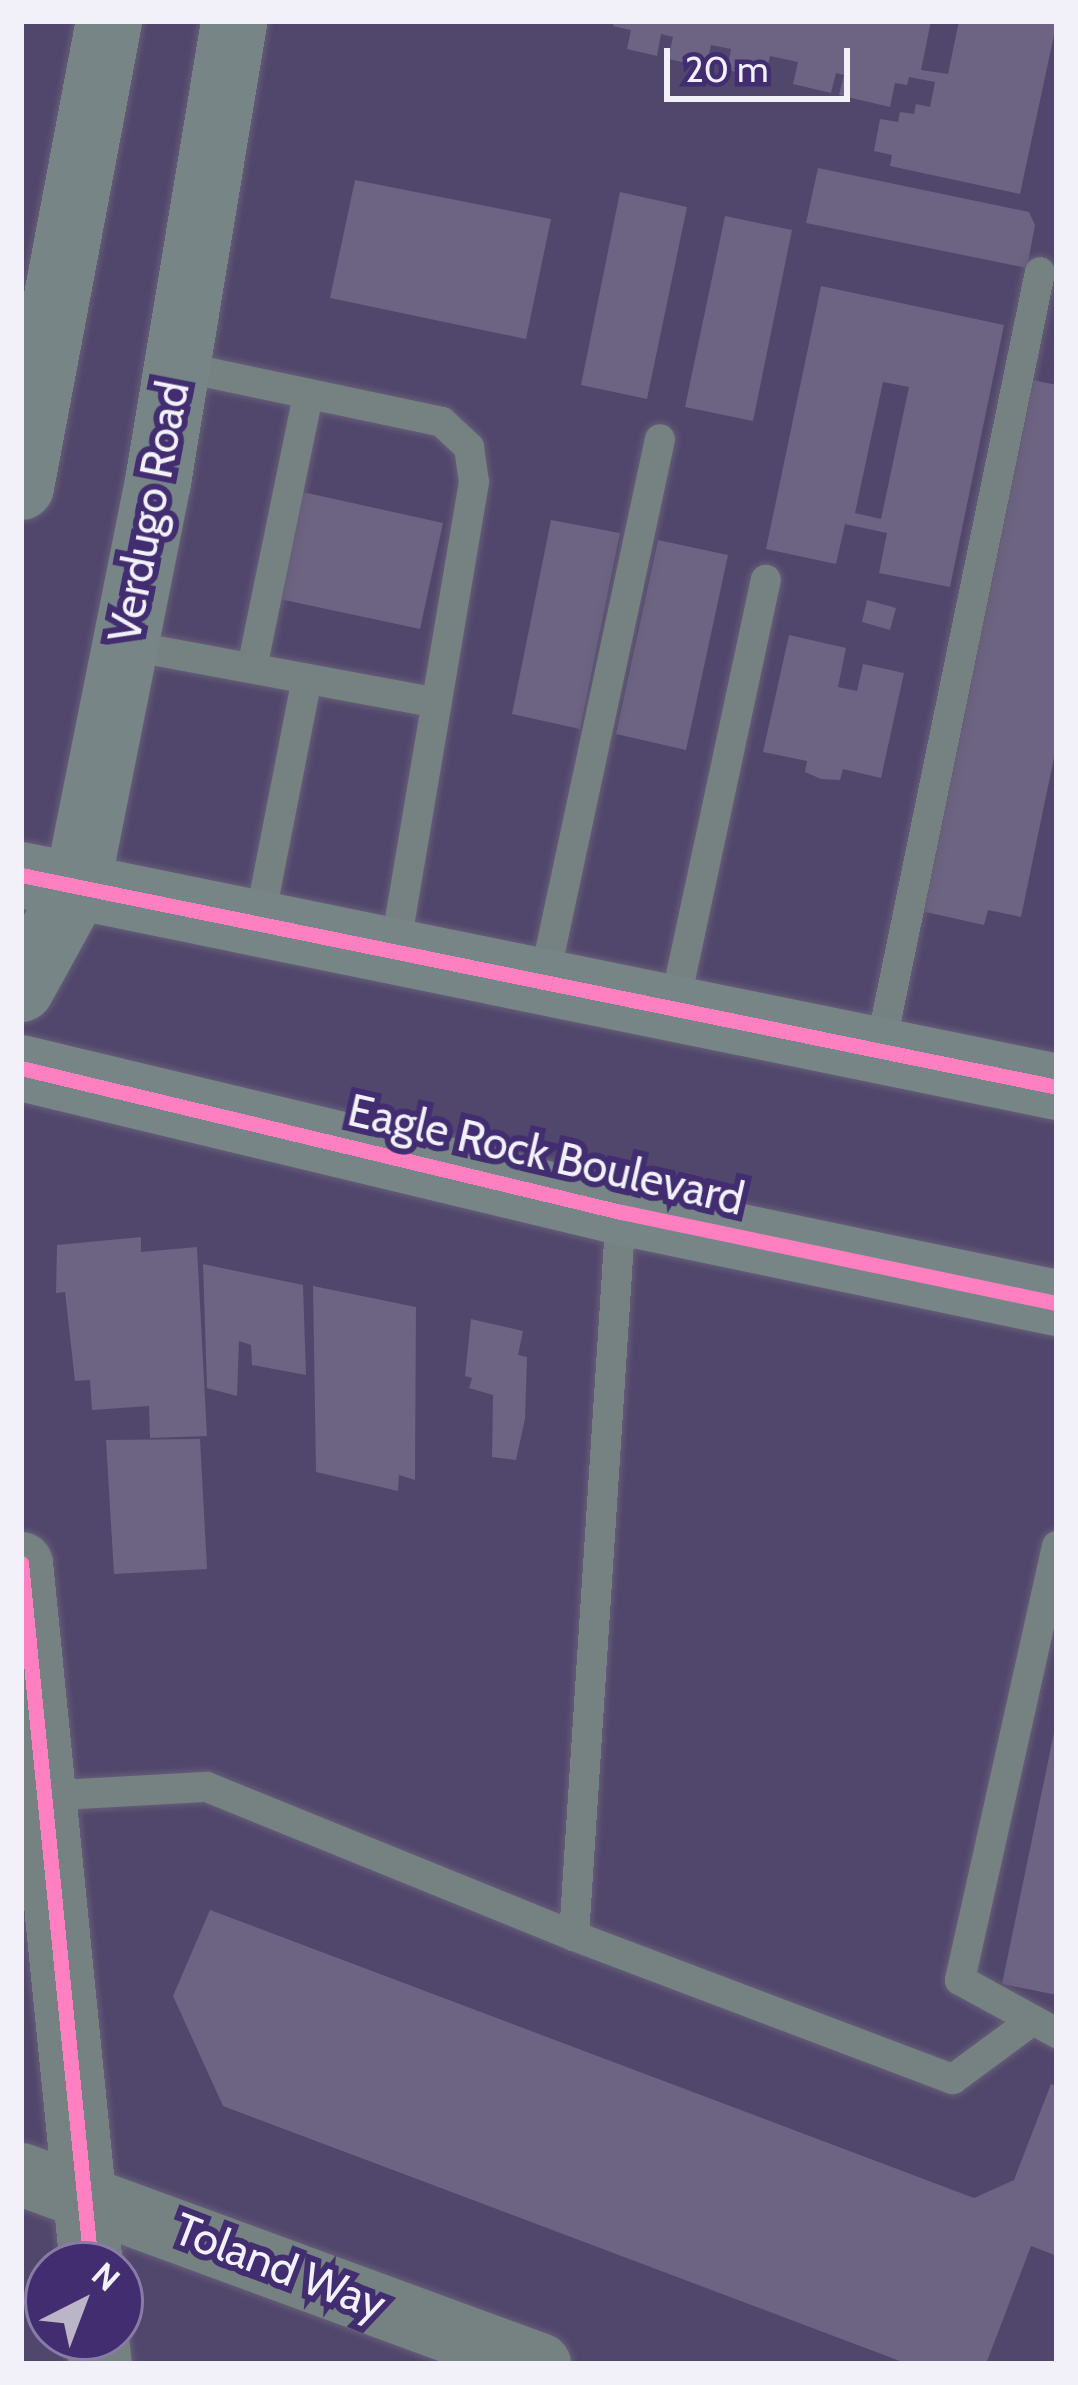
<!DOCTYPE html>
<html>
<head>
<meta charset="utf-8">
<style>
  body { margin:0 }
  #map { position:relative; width:1078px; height:2385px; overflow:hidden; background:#51476c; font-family:Cabin,sans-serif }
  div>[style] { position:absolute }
  .building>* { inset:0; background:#6c6482 }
  .roads { filter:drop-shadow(0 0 3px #665f79) drop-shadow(0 0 3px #665f79) }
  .service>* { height:30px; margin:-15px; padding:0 15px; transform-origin:15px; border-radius:15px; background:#768182 }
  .minor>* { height:63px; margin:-31.5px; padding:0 31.5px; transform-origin:31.5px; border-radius:31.5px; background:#768182 }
  .secondary>* { height:66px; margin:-33px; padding:0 33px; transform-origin:33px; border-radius:33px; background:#788587 }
  .cycleway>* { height:15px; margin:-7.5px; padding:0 7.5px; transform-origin:7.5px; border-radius:7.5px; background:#ff80c0 }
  span { translate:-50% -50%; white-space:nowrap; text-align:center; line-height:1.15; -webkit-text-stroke:12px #412d6f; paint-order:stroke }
  .street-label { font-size:45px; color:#f2f0f8 }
  .frame { position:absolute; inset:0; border:24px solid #f2f0f8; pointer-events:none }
  .north { position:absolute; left:24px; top:2241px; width:120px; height:120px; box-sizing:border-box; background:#412d6f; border:3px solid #887ba6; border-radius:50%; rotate:42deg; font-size:33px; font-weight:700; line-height:48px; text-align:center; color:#f2f0f8 }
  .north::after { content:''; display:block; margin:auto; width:42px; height:54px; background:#bab5c7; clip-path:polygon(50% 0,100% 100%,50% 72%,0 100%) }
  .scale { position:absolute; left:664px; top:48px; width:186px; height:54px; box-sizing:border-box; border:6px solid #f2f0f8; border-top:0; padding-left:15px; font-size:36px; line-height:42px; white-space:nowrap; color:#f2f0f8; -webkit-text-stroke:9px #412d6f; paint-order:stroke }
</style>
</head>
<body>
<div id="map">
  <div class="building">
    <div style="clip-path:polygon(614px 21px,931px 21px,921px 70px,948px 74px,959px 21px,1057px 21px,1020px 194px,890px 166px,892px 155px,874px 151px,880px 119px,898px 122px,900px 112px,914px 114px,916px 104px,930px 107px,935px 82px,909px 77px,907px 85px,895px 83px,890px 107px,839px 95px,844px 75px,836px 73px,831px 93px,793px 84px,798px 62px,770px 56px,765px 78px,727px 70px,731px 49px,711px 45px,706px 67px,668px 59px,673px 37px,661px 34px,657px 56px,627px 49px,631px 30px,613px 26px)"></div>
    <div style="clip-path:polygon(818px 168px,1029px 212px,1035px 225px,1027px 268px,806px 223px)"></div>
    <div style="clip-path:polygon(355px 180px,551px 219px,526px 339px,330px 298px)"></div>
    <div style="clip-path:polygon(620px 192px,687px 207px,647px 399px,581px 385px)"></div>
    <div style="clip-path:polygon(725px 216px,792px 230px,753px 421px,685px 407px)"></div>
    <div style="clip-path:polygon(evenodd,821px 286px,1004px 325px,950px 587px,879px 573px,887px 533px,845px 524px,836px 564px,766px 549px,821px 286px,883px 382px,909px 387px,881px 519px,855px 513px,883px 382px)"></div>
    <div style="clip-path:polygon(1032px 380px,1057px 385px,1057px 743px,1021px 917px,988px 910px,984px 925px,921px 911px)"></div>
    <div style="clip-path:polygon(298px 491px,443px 523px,420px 629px,275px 598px)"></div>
    <div style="clip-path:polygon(551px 520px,620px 533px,580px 729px,512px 714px)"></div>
    <div style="clip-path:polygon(658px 540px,728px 555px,686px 750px,616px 734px)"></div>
    <div style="clip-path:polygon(867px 600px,896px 608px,890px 630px,862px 622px)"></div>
    <div style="clip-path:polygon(789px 635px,846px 648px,838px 687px,857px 691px,863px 664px,904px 673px,881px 778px,843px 769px,840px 780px,821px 779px,805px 772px,807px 761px,763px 752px)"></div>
    <div style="clip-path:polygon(141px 1237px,141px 1252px,197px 1247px,207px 1436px,150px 1438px,149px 1406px,92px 1410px,90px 1380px,75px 1381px,65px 1292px,56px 1293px,57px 1245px)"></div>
    <div style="clip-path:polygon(203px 1264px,303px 1285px,306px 1375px,252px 1365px,251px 1345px,239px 1341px,237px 1396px,207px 1388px)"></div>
    <div style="clip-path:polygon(313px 1286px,416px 1307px,415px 1480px,399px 1475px,398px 1491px,316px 1472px)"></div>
    <div style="clip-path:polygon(471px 1319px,523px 1331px,518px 1355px,527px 1357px,525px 1419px,516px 1460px,492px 1457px,493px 1395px,469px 1388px,472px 1378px,465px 1376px)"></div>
    <div style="clip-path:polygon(200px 1439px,207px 1569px,114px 1574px,106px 1440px)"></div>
    <div style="clip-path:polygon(1055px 1728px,1057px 1728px,1057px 1995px,1002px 1984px)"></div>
    <div style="clip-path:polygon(210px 1910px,974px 2198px,1014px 2180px,1051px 2084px,1057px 2087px,1057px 2256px,1031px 2246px,986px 2364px,908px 2364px,223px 2106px,173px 1996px)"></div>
  </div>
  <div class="roads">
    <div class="service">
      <div style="left:177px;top:366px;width:271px;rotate:11.9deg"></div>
      <div style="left:442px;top:422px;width:37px;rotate:43deg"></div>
      <div style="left:469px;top:447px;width:35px;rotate:82deg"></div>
      <div style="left:474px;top:482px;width:475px;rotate:99.6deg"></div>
      <div style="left:125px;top:645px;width:317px;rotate:10.5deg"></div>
      <div style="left:252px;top:668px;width:280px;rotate:-78.4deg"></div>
      <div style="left:259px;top:923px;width:249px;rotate:-78.9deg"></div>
      <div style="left:544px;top:980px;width:553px;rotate:-77.9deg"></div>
      <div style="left:674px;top:1008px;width:438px;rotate:-77.9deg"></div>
      <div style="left:880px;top:1050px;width:794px;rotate:-78.38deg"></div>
      <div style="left:1057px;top:1546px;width:445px;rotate:102.6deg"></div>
      <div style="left:960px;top:1980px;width:111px;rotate:28.7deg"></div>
      <div style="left:44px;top:1796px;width:163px;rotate:-3.2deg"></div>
      <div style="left:207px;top:1787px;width:396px;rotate:22.1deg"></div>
      <div style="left:574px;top:1936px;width:405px;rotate:20.7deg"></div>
      <div style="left:953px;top:2079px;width:99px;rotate:-36.4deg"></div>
      <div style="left:574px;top:1936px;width:726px;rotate:-86.29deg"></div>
    </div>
    <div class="minor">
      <div style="left:21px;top:1563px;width:705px;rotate:84.31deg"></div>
      <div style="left:21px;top:2174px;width:552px;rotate:20.14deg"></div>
      <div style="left:97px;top:2337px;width:27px;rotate:84deg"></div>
    </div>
    <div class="secondary">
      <div style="left:21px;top:487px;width:474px;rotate:-79.3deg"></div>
      <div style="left:21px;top:875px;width:1057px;rotate:11.56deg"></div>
      <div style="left:21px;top:989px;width:116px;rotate:-61.2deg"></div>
      <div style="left:77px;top:887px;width:413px;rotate:-78.7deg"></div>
      <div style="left:158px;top:482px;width:467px;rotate:-80.6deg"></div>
      <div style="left:21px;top:1068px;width:617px;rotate:13.5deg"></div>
      <div style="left:621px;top:1212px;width:445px;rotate:11.8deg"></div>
    </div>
  </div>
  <div class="cycleway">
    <div style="left:21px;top:875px;width:1057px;rotate:11.56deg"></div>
    <div style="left:21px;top:1068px;width:617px;rotate:13.5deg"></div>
    <div style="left:621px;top:1212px;width:445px;rotate:11.8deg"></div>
    <div style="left:21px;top:1563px;width:705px;rotate:84.31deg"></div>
  </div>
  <div class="street-label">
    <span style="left:149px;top:512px;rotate:-79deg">Verdugo Road</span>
    <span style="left:546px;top:1155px;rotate:13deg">Eagle Rock Boulevard</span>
    <span style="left:280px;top:2267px;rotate:21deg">Toland Way</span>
  </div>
  <div class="frame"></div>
  <div class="north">N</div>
  <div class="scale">20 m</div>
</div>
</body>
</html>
